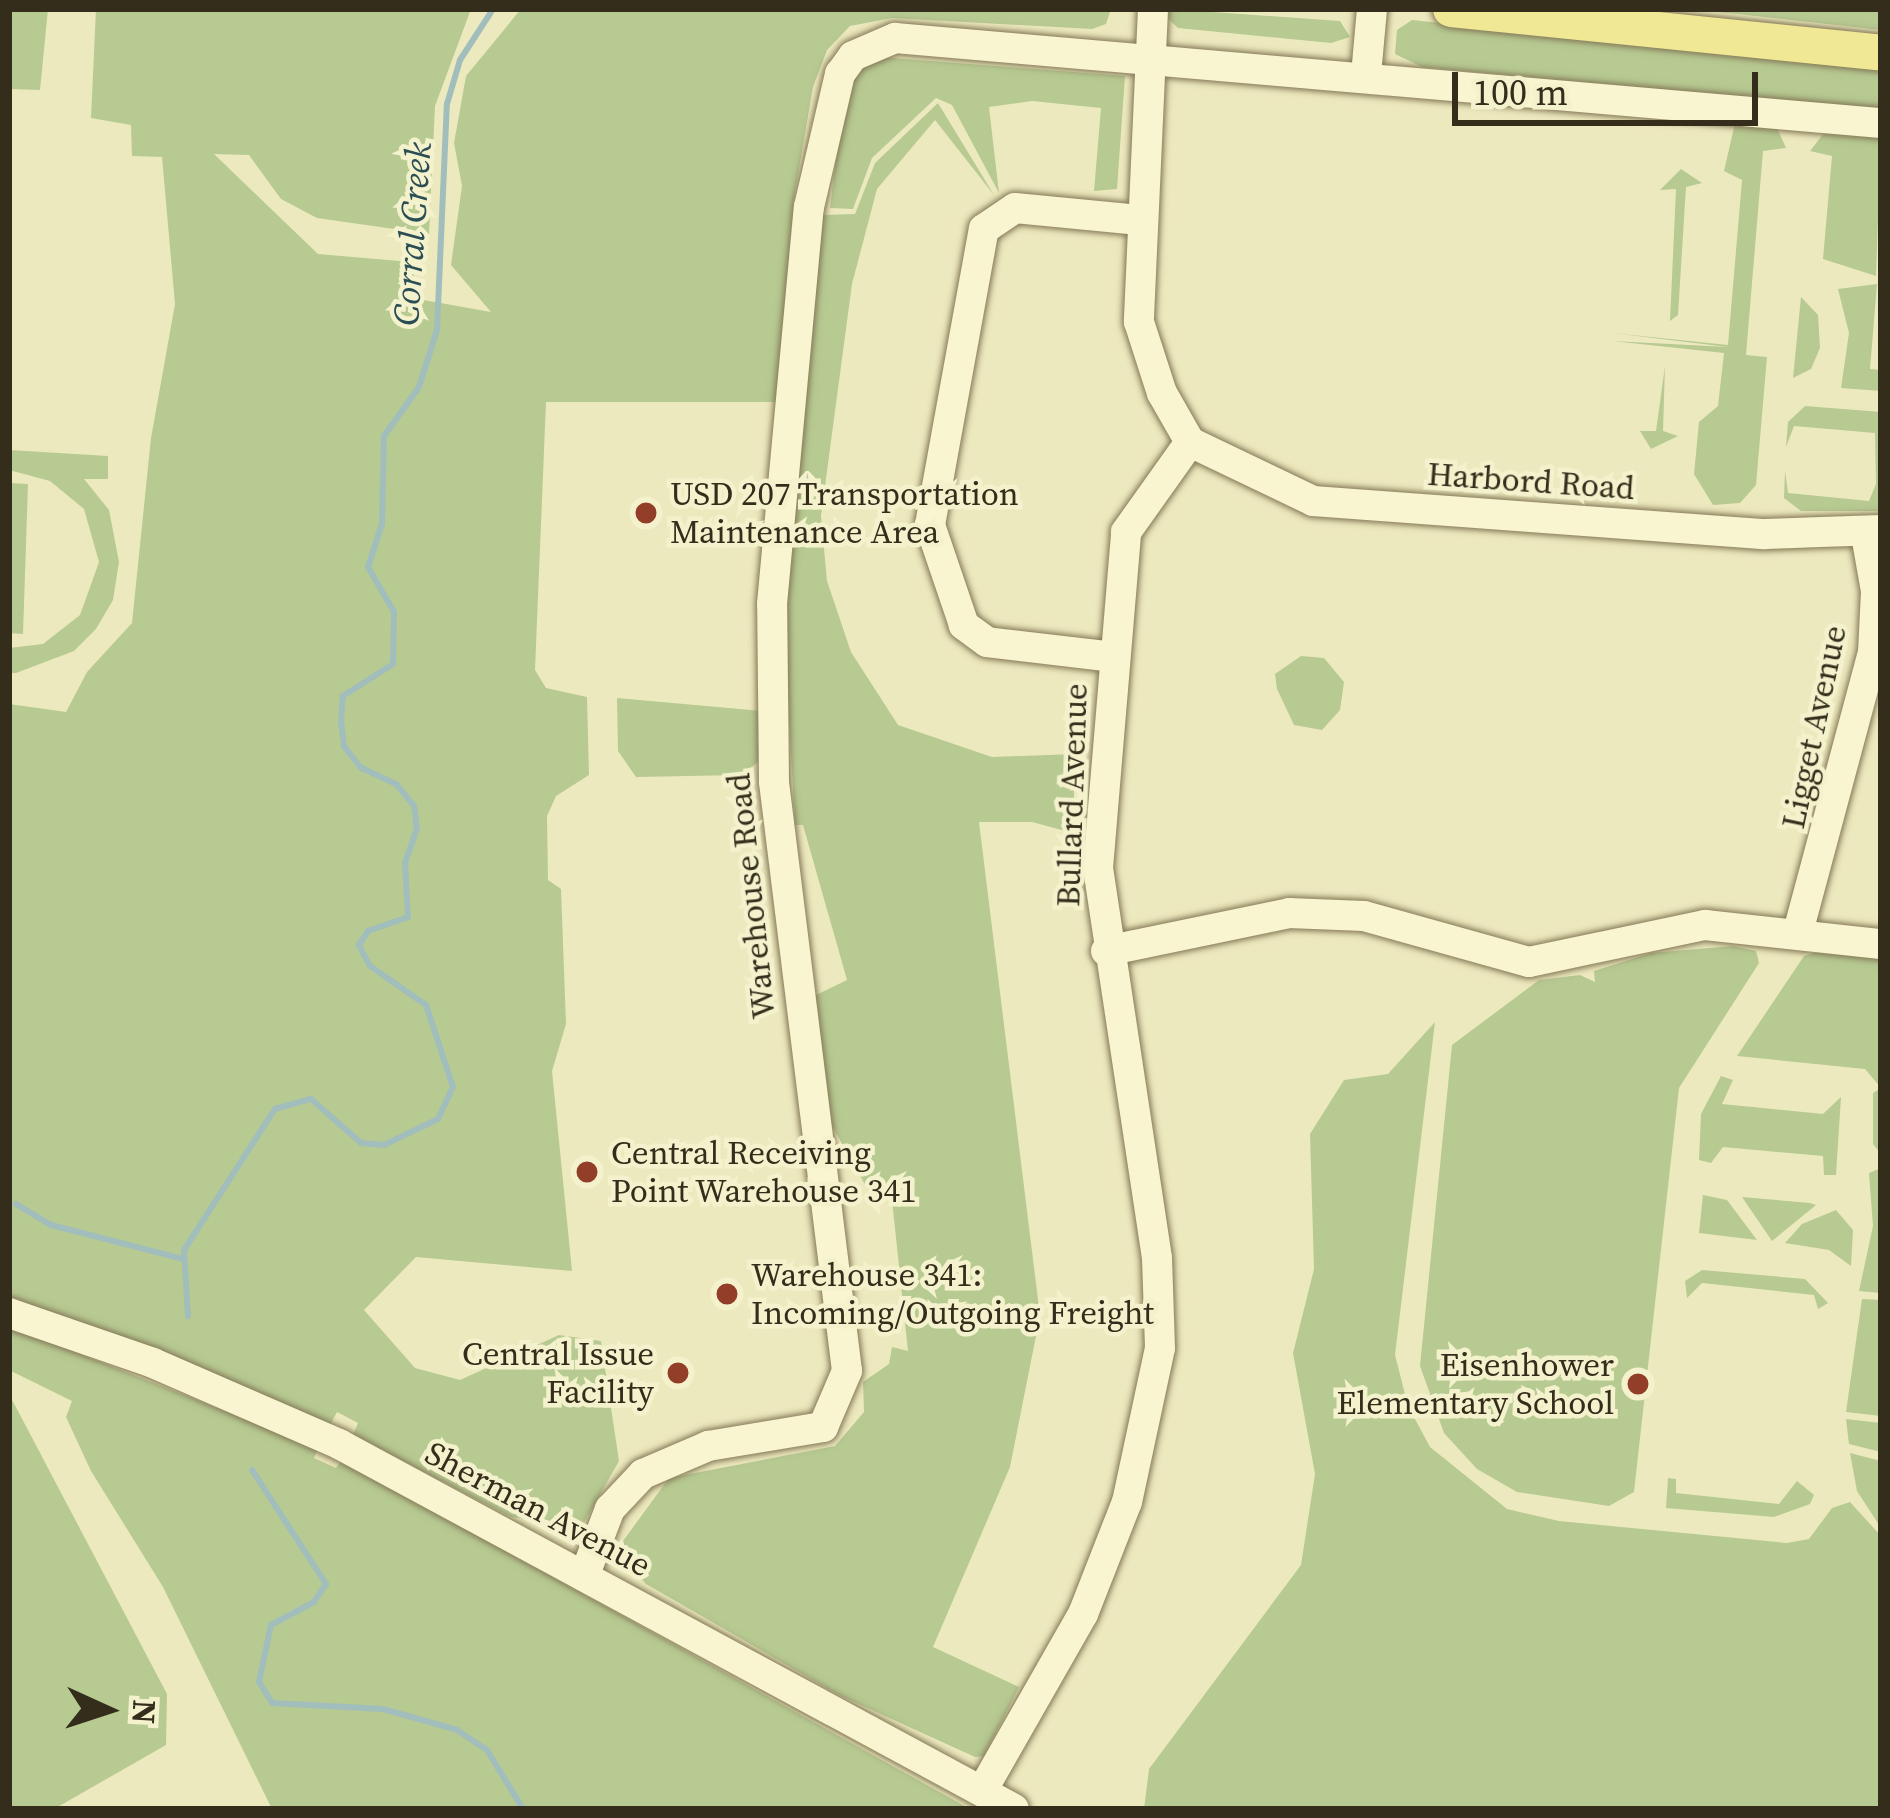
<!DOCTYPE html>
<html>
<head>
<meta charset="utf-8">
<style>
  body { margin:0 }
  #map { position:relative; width:1890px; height:1818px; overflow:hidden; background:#ede9be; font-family:"Source Serif 4",serif }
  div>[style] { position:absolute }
  .green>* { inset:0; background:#b7ca92 }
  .stream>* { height:6px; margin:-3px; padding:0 3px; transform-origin:3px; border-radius:3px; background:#a1bebc }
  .roads { filter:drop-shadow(0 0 3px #847957) drop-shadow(0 0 3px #847957) }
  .minor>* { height:30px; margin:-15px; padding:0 15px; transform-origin:15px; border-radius:15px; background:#f8f5d0 }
  .major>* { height:36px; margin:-18px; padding:0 18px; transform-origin:18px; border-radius:18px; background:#f1e895 }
  .dots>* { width:33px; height:33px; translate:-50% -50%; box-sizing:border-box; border:6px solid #f4f2cd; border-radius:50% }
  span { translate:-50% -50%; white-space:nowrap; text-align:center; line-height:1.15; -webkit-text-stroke:9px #f4f2cd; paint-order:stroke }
  .street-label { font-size:33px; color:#342d1b }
  .poi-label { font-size:33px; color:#342d1b }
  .left { translate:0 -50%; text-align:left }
  .right { translate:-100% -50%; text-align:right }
  .water-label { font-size:36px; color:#2b4d54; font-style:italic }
  .frame { position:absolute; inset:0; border:12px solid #342d1b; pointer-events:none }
  .north { position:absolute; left:48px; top:1650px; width:120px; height:120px; -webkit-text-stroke:9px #f4f2cd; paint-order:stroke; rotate:93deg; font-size:33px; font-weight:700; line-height:48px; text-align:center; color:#342d1b }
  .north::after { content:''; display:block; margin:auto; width:42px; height:54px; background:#342d1b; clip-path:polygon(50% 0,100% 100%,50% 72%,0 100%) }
  .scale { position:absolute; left:1452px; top:72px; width:306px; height:54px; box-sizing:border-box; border:6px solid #342d1b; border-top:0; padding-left:15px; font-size:36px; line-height:42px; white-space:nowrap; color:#342d1b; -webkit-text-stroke:9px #f4f2cd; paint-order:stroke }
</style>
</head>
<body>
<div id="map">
  <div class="green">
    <div style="clip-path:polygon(9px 9px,48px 9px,40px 90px,9px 89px)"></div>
    <div style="clip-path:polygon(96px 9px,471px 9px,435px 106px,429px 234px,317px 218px,281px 199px,249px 155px,214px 154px,318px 254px,411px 262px,418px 299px,491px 312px,451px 265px,462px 186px,454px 143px,466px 76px,521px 9px,1111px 9px,1106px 24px,1092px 29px,892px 18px,850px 26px,827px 50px,813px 87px,794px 198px,777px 402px,546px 402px,535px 670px,546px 688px,587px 697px,589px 775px,556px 796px,547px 816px,548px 880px,561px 889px,566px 1024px,552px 1071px,572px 1271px,416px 1257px,364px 1310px,415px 1368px,460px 1380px,559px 1335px,601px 1341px,619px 1461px,582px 1526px,511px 1517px,353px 1435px,358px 1423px,337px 1412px,330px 1425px,9px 1296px,9px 704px,66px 712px,87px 672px,132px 623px,151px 438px,175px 304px,162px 157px,132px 156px,131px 125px,91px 118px)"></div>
    <div style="clip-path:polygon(1170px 9px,1340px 21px,1350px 37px,1331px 43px,1178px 28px,1165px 16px)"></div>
    <div style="clip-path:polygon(1683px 9px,1881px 9px,1881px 30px,1738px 14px)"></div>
    <div style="clip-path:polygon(1412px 20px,1881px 68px,1881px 110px,1422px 67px,1395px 54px,1397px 30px)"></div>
    <div style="clip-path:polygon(880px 57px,1125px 76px,1117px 189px,1094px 191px,1101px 108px,1032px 101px,989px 107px,999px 193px,952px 105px,936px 98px,872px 158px,853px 209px,830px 208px,844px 95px,858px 70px)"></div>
    <div style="clip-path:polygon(938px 103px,994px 195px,935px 120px,877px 189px,852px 284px,821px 516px,827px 581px,851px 652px,898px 725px,992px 757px,1075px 754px,1073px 833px,1032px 822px,979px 822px,1040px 1316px,1010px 1467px,933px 1647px,1019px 1687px,984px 1756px,975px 1757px,839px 1695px,646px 1584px,628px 1564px,623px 1541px,669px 1478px,835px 1446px,864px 1412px,863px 1382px,889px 1364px,892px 1347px,908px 1351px,892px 1200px,873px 1199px,830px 1122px,814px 996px,847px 980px,803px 825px,795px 825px,784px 626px,823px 215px,855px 214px,875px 163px)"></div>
    <div style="clip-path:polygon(1735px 123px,1777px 128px,1786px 148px,1763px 151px,1746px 355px,1767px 357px,1756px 485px,1740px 503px,1713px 505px,1694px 474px,1699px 422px,1718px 406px,1724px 353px,1612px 341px,1728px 347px,1612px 333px,1728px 345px,1742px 180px,1724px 171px)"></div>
    <div style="clip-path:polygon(1827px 129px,1881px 132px,1876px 276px,1823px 259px,1832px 156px,1810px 151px)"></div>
    <div style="clip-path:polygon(1681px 169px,1702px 183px,1686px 187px,1678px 315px,1670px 321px,1676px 189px,1660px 190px)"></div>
    <div style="clip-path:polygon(1877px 284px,1870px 369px,1881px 370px,1881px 391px,1841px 388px,1849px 333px,1838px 289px)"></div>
    <div style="clip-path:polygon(1801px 297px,1818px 315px,1820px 348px,1811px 369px,1793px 378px)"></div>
    <div style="clip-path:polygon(1665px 366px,1663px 431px,1678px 436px,1651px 449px,1640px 431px,1656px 431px)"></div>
    <div style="clip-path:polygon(1805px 406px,1881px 412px,1881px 511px,1801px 511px,1784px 498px,1785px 471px,1788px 493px,1869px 501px,1876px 484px,1875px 433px,1794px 426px,1786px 447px,1788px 422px)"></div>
    <div style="clip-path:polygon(9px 450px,108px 456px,108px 479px,84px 479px,109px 510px,119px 562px,113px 600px,96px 629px,74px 651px,16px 673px,9px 673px,9px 648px,43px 644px,80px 615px,99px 562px,84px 509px,50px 481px,9px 470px)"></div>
    <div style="clip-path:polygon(9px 483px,28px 484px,23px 634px,9px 633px)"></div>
    <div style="clip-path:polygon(1301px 656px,1324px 658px,1344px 682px,1340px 710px,1322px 730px,1294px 725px,1277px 689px,1275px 674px)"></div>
    <div style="clip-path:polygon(617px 698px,762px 711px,760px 761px,740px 775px,636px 777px,618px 751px)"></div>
    <div style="clip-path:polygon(1733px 946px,1756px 951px,1759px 963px,1679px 1088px,1634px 1492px,1609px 1506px,1517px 1492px,1477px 1469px,1444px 1433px,1420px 1366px,1452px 1045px,1539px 980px,1580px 975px,1595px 982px,1594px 971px,1651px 953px)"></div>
    <div style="clip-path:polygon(1825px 950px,1881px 955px,1881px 1154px,1873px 1144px,1873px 1093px,1881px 1088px,1865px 1069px,1737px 1056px,1804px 956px)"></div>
    <div style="clip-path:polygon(1435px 1022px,1395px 1355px,1408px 1406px,1430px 1447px,1507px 1509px,1559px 1521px,1787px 1543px,1809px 1539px,1832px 1508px,1850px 1502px,1881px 1536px,1881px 1809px,1144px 1809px,1149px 1769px,1301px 1565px,1315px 1474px,1293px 1353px,1314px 1269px,1310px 1134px,1344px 1080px,1388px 1074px)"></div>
    <div style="clip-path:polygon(1721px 1076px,1733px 1080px,1722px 1104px,1823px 1114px,1841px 1097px,1836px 1175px,1824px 1175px,1823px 1156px,1723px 1147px,1711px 1163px,1699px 1160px,1701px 1114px)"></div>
    <div style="clip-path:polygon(1881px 1168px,1881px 1293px,1859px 1291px,1873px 1226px,1869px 1173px)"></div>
    <div style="clip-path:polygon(1703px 1195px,1727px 1200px,1757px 1240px,1699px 1233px)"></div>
    <div style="clip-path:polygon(1742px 1197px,1810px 1203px,1816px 1205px,1772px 1241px)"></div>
    <div style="clip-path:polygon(1836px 1210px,1853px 1230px,1851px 1266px,1829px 1250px,1785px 1243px,1802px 1224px)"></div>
    <div style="clip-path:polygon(1702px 1270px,1805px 1279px,1828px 1303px,1818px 1309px,1814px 1295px,1702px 1283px,1687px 1298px,1685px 1281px)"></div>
    <div style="clip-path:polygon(1862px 1299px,1881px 1300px,1881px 1416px,1846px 1412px)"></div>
    <div style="clip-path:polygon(9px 1326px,318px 1448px,314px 1458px,336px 1468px,342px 1460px,970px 1809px,272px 1809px,163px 1587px,91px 1471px,66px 1417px,72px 1401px,9px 1370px)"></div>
    <div style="clip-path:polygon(9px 1394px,167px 1694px,166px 1745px,54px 1809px,9px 1809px)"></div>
    <div style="clip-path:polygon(1846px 1419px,1881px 1423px,1881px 1452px,1849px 1444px)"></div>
    <div style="clip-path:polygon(1850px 1453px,1881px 1461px,1881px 1528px,1857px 1491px)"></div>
    <div style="clip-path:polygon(1668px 1478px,1676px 1479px,1676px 1493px,1779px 1504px,1797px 1481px,1814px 1495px,1810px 1504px,1774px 1517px,1666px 1508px)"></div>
  </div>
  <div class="stream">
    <div style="left:16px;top:1204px;width:41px;rotate:31deg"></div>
    <div style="left:51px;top:1225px;width:136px;rotate:14.4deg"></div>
    <div style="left:188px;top:1316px;width:66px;rotate:-93.5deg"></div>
    <div style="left:184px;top:1250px;width:168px;rotate:-57.2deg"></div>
    <div style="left:275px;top:1109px;width:37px;rotate:-16deg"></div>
    <div style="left:311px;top:1099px;width:67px;rotate:41.3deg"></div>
    <div style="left:361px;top:1143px;width:23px;rotate:5deg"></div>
    <div style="left:384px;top:1145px;width:60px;rotate:-25.7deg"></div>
    <div style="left:438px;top:1119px;width:35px;rotate:-65deg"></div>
    <div style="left:453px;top:1087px;width:86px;rotate:-108.2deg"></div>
    <div style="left:426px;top:1005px;width:68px;rotate:-145.1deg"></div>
    <div style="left:370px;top:966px;width:24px;rotate:-118deg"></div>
    <div style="left:359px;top:945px;width:17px;rotate:-57deg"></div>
    <div style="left:368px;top:931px;width:42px;rotate:-19.3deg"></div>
    <div style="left:408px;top:917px;width:54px;rotate:-93.2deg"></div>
    <div style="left:405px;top:863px;width:36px;rotate:-71deg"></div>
    <div style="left:417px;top:829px;width:23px;rotate:-97deg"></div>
    <div style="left:414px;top:806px;width:28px;rotate:-129deg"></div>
    <div style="left:396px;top:784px;width:38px;rotate:-155deg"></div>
    <div style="left:361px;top:768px;width:28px;rotate:-128deg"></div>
    <div style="left:344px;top:746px;width:24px;rotate:-97deg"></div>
    <div style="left:341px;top:722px;width:26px;rotate:-86deg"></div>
    <div style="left:343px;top:696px;width:59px;rotate:-32.6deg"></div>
    <div style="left:393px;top:664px;width:52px;rotate:-88.9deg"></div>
    <div style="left:394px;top:612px;width:52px;rotate:-120deg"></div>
    <div style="left:368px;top:567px;width:45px;rotate:-72deg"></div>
    <div style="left:382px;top:524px;width:88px;rotate:-88.7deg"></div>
    <div style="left:384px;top:436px;width:60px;rotate:-54.5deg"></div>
    <div style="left:419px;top:387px;width:60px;rotate:-72.5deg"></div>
    <div style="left:437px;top:330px;width:226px;rotate:-87.5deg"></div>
    <div style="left:447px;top:104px;width:46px;rotate:-73.5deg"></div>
    <div style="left:460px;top:60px;width:61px;rotate:-57.1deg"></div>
    <div style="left:252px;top:1470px;width:136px;rotate:57deg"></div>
    <div style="left:326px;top:1584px;width:22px;rotate:124deg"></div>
    <div style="left:314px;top:1602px;width:49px;rotate:151.9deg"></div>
    <div style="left:271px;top:1625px;width:58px;rotate:101.9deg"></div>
    <div style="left:259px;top:1682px;width:25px;rotate:58deg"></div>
    <div style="left:272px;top:1703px;width:111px;rotate:3.1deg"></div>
    <div style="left:383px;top:1709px;width:77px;rotate:15.8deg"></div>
    <div style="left:457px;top:1730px;width:36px;rotate:34deg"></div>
    <div style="left:487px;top:1750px;width:69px;rotate:58.6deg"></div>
  </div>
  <div class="roads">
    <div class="minor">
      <div style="left:1153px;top:9px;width:313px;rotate:92.6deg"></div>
      <div style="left:1139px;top:322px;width:75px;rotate:72.1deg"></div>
      <div style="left:1162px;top:393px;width:56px;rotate:60.3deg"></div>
      <div style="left:1190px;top:442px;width:136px;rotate:25.6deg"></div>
      <div style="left:1313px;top:501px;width:453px;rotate:4.2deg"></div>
      <div style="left:1765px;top:534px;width:116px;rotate:-2deg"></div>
      <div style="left:1366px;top:75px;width:66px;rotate:-84.8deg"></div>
      <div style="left:1114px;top:657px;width:128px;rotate:-173.3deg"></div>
      <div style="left:987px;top:642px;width:29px;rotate:-144deg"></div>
      <div style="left:964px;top:625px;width:106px;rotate:-108.8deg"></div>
      <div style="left:930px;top:525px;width:301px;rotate:-79.7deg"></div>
      <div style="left:984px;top:229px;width:37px;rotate:-34deg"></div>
      <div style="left:1015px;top:208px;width:125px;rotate:5.5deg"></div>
      <div style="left:1798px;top:932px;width:289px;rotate:-75deg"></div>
      <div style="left:1873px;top:653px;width:62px;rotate:-87.2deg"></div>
      <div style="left:1876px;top:591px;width:57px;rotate:-100.1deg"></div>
      <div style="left:1106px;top:951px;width:187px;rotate:-11.7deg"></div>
      <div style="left:1289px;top:913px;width:75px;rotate:2.3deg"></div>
      <div style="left:1364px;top:916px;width:171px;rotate:15.6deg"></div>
      <div style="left:1529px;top:962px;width:180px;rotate:-11.9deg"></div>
      <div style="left:1705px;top:925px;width:177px;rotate:6.2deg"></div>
      <div style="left:9px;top:1313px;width:152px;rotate:19.1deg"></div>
      <div style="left:153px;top:1363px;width:203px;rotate:23.5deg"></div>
      <div style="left:339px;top:1444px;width:767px;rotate:28.4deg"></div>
      <div style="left:585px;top:1574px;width:70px;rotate:-69deg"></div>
      <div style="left:610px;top:1509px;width:48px;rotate:-46.7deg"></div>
      <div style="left:643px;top:1474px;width:71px;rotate:-23.3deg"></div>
      <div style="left:708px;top:1446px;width:117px;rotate:-9.4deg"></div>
      <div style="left:823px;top:1427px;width:61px;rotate:-66.8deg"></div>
      <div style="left:847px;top:1371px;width:594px;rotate:-97.07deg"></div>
      <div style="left:774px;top:782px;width:178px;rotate:-90.6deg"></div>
      <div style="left:772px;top:604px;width:399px;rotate:-84.7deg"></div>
      <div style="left:809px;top:207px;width:137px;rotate:-76.9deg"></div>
      <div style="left:840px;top:74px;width:22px;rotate:-54deg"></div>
      <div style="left:853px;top:56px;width:46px;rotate:-23.2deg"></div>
      <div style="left:895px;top:38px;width:990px;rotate:4.93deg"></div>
      <div style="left:982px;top:1791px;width:204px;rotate:-60.3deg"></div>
      <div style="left:1083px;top:1614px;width:120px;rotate:-68.6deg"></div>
      <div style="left:1127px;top:1502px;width:157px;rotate:-77.9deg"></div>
      <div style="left:1160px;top:1348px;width:90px;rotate:-91.9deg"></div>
      <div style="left:1157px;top:1258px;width:394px;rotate:-98.6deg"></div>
      <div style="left:1098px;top:868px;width:337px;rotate:-85.2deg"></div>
      <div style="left:1126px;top:532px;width:110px;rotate:-54.6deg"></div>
    </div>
    <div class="major">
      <div style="left:1451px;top:9px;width:432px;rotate:5.8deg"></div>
    </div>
  </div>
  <div class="dots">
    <div style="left:646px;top:513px;background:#923e28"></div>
    <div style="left:587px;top:1172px;background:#923e28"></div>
    <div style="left:727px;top:1294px;background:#923e28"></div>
    <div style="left:678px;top:1373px;background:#923e28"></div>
    <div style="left:1638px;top:1384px;background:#923e28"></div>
  </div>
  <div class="street-label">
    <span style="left:1531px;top:481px;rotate:4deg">Harbord Road</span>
    <span style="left:1814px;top:727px;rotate:-78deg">Ligget Avenue</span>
    <span style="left:1072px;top:795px;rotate:-88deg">Bullard Avenue</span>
    <span style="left:751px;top:896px;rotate:-96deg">Warehouse Road</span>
    <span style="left:538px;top:1509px;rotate:28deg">Sherman Avenue</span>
  </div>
  <div class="poi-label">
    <span class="left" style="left:670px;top:513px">USD 207 Transportation<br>Maintenance Area</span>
    <span class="left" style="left:611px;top:1172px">Central Receiving<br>Point Warehouse 341</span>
    <span class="left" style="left:751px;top:1294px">Warehouse 341:<br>Incoming/Outgoing Freight</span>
    <span class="right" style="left:654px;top:1373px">Central Issue<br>Facility</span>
    <span class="right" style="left:1614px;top:1384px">Eisenhower<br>Elementary School</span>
  </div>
  <div class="water-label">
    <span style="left:412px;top:234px;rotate:-86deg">Corral Creek</span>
  </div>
  <div class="frame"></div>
  <div class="north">N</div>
  <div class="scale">100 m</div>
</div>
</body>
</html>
